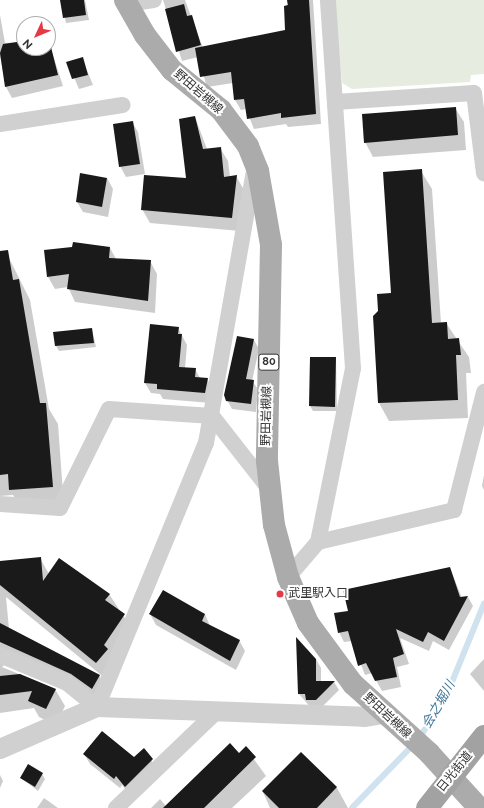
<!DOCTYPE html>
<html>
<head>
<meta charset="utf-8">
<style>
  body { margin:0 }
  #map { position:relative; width:484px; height:808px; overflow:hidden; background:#fff; font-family:Raleway,"Noto Sans JP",sans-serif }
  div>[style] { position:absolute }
  .green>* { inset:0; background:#e6ecdf }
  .shadow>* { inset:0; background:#0003 }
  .stream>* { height:5.5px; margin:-2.75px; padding:0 2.75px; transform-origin:2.75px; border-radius:2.75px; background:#cfe2ee }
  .building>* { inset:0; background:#1a1a1a }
  .minor>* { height:16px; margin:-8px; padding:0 8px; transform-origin:8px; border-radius:8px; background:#d0d0d0 }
  .tertiary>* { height:20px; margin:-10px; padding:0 10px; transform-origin:10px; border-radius:10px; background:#d0d0d0 }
  .primary>* { height:22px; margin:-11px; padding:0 11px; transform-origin:11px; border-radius:11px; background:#ababab }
  .trunk>* { height:22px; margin:-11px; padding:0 11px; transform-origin:11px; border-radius:11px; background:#a2a2a2 }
  .dots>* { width:11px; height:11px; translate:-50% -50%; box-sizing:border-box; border:2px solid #fff; border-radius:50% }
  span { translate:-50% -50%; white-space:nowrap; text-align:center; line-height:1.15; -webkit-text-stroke:4px #fff; paint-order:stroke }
  .shield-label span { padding:1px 3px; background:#fff; border:1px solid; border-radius:3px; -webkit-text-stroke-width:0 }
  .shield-label { font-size:11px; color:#333; font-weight:700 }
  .street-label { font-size:12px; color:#333 }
  .poi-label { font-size:12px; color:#333 }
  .left { translate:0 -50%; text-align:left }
  .water-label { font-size:13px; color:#3f7597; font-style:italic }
  .north { position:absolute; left:16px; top:16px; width:40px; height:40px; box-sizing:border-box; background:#fff; border:1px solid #adadad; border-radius:50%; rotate:226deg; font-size:11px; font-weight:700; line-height:16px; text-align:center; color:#333 }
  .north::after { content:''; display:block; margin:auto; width:14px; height:18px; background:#e63946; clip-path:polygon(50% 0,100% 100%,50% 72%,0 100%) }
</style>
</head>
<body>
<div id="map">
  <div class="green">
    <div style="clip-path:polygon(335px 0,484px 0,484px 74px,471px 75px,470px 82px,352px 89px,342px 83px)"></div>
  </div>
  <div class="shadow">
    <div style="clip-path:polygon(61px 0,85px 0,89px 20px,66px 23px)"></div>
    <div style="clip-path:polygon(163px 0,185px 0,203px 48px,286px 31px,287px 0,313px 0,321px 124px,288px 127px,286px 124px,254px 129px,246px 109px,241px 110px,235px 100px,233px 83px,207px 87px,198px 57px,182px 61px)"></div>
    <div style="clip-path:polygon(0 15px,5px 43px,24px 42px,24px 48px,48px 48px,48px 40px,63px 86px,12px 98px,6px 87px,0 56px)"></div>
    <div style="clip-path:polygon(82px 58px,93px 85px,79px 89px,68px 63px)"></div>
    <div style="clip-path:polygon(455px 108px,464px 122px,466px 150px,373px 157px,365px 142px)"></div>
    <div style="clip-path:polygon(195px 117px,207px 149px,220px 148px,228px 161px,230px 177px,236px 176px,244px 190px,240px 231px,150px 223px,142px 209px,187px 179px)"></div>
    <div style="clip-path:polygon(132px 122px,138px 132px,145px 174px,126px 177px,120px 166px)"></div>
    <div style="clip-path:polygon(421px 171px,432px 189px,441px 323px,446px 323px,469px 357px,471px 373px,466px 373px,468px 418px,389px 421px,379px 403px,392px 294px)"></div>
    <div style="clip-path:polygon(107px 178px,113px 189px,108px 217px,83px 212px,77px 202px)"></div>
    <div style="clip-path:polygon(110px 248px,116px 259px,150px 261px,157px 274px,155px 313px,75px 302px,68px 287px,55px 289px,48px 277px)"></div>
    <div style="clip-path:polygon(8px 256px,30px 300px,49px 409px,58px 424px,64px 507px,22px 510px,13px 495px,0 496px,0 257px)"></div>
    <div style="clip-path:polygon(178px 328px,187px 345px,185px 368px,195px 369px,200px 378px,207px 379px,213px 389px,211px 403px,163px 399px,160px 394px,151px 393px,145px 383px)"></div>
    <div style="clip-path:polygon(92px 329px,96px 347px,59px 351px,56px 346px,54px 333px)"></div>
    <div style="clip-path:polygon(254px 340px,259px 349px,252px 381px,258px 389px,256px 412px,232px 409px,227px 400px)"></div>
    <div style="clip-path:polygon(336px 358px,337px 411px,313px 411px,310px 406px)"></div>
    <div style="clip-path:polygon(484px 475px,484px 490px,482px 486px)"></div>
    <div style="clip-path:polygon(40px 558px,49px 574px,109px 594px,134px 632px,106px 679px,6px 597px,9px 629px,99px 675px,109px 692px,102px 705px,8px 662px,2px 667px,55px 689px,65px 706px,56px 725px,39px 717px,34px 708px,0 713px,0 562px)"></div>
    <div style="clip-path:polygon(450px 568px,462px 598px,468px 597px,473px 606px,449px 650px,433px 641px,429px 651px,400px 638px,409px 664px,397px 667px,401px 687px,382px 691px,372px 673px,365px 675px,352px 641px,344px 642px,339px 632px,350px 611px)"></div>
    <div style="clip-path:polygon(150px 614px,205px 614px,210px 626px,239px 640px,245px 651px,236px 670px,156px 625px)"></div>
    <div style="clip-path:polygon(316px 659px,321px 668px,321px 682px,334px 682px,339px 690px,321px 708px,312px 709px,299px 694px)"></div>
    <div style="clip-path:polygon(484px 659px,484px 691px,470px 674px)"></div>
    <div style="clip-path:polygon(246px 748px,266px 776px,232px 808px,151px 808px,160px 799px,166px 806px)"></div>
    <div style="clip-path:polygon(144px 750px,158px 770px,131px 796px,122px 785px,120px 788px,90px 764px,84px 754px,134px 758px)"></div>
    <div style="clip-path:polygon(301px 753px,337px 788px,348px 808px,270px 808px,263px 792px)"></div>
    <div style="clip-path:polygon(42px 774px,45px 779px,38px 791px,21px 778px)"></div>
    <div style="clip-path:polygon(0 775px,3px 781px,0 788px)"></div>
    <div style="clip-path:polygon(44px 798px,58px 808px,37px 808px)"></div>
  </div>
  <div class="stream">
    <div style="left:419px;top:739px;width:55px;rotate:-58.3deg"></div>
    <div style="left:448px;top:692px;width:95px;rotate:-67.8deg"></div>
    <div style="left:352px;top:808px;width:88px;rotate:-45.9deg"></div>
  </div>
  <div class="building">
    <div style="clip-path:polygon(60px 0,84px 0,86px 15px,63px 18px)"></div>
    <div style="clip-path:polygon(287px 0,309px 0,316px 114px,281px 118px,281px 113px,247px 119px,244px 99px,234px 100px,231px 72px,200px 77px,195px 48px,285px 30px,284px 6px,288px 5px)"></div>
    <div style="clip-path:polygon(184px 4px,187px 16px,192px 15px,201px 45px,176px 52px,165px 9px)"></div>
    <div style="clip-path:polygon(49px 39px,58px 75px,5px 87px,0 53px,3px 44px,24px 41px,24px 48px,48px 48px)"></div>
    <div style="clip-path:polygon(83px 57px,88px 75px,72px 79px,66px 62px)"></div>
    <div style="clip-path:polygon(456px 107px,458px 135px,364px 143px,362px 114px)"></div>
    <div style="clip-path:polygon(195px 116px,203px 149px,221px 147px,224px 177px,237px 175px,232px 218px,141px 210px,144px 175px,186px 178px,179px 119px)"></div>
    <div style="clip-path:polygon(133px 121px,140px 164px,119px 167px,113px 124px)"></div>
    <div style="clip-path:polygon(422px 169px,432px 323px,447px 322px,448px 339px,459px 338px,461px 355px,456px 355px,458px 400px,378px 403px,373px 316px,378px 311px,377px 294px,391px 293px,383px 172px)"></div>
    <div style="clip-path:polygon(80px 173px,107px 178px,102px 207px,76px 202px)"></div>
    <div style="clip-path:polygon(73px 242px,110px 247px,109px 258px,151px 260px,148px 301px,67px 289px,69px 274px,47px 277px,44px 250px,72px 247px)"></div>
    <div style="clip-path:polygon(8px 250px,13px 280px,19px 279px,40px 403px,46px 403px,53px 487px,9px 490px,8px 474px,0 475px,0 251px)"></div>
    <div style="clip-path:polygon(150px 324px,179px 327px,178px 334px,182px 334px,179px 367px,196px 368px,195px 377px,208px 378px,205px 393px,157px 389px,157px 384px,144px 383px)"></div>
    <div style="clip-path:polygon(92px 328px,94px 343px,55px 346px,53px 332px)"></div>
    <div style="clip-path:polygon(237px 336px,254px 339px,246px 379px,254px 380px,251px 404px,226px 401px,224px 395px)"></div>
    <div style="clip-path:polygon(310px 357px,336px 357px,335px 407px,309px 406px)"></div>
    <div style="clip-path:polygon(41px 557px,43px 581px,59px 558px,110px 594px,105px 600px,125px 614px,104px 645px,108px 649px,96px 663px,0 585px,0 561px)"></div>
    <div style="clip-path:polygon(450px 567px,460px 597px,468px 596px,444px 641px,428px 632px,423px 642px,396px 629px,404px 654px,393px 658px,397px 677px,375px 681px,366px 663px,358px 666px,348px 631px,338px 633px,334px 613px,348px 611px,343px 590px)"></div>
    <div style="clip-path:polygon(163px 590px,205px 614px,202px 621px,240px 640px,230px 661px,149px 614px)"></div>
    <div style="clip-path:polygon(0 623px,100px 675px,92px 689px,71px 674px,0 642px)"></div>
    <div style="clip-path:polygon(296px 637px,316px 659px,316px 681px,335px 681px,316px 700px,306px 700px,305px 694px,298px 694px)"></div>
    <div style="clip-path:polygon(20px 674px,56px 689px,46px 709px,28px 701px,32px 691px,0 695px,0 676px)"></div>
    <div style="clip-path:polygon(102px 731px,134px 757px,144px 748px,153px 759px,125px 787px,116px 776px,114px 779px,83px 754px)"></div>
    <div style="clip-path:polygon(230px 743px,239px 753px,246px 746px,256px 757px,204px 808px,163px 808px)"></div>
    <div style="clip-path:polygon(301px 752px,337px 787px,317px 808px,279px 808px,262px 791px)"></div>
    <div style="clip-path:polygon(28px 764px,43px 773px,35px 787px,20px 778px)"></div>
  </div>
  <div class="minor">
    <div style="left:126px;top:4px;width:28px;rotate:-8deg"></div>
    <div style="left:335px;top:102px;width:139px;rotate:-3.7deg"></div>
    <div style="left:474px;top:93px;width:81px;rotate:82.9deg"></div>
    <div style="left:0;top:124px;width:124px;rotate:-8.8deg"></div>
    <div style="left:0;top:504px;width:60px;rotate:3.8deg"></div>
    <div style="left:60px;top:508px;width:110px;rotate:-63.7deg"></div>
    <div style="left:109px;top:409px;width:103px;rotate:3.9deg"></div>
    <div style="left:212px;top:416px;width:94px;rotate:51.9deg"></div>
    <div style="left:318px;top:542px;width:140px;rotate:-13.2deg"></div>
    <div style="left:454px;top:510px;width:122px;rotate:-75.7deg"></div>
    <div style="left:288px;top:577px;width:46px;rotate:-49.4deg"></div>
    <div style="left:318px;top:542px;width:177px;rotate:-78.6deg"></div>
    <div style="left:353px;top:368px;width:369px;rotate:-93.9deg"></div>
    <div style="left:0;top:655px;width:73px;rotate:22.7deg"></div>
    <div style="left:67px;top:683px;width:38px;rotate:39deg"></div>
    <div style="left:97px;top:707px;width:286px;rotate:-67.6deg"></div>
    <div style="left:206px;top:443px;width:276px;rotate:-80deg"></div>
    <div style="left:116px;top:808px;width:137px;rotate:-43.8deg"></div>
  </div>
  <div class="tertiary">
    <div style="left:0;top:749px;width:106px;rotate:-23.4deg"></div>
    <div style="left:97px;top:707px;width:267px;rotate:2.1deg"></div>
    <div style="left:364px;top:717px;width:18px;rotate:-9deg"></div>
  </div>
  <div class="primary">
    <div style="left:125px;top:0;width:40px;rotate:60.3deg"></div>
    <div style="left:145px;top:35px;width:44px;rotate:52.4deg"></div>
    <div style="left:172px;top:70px;width:63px;rotate:39.2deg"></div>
    <div style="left:221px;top:110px;width:45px;rotate:53.1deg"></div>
    <div style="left:248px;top:146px;width:27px;rotate:68deg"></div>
    <div style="left:258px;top:171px;width:75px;rotate:80deg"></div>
    <div style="left:271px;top:245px;width:216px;rotate:91.1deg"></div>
    <div style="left:267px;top:461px;width:64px;rotate:83.8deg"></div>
    <div style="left:274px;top:525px;width:54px;rotate:74.9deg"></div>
    <div style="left:288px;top:577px;width:50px;rotate:66.5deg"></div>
    <div style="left:308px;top:623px;width:76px;rotate:53.6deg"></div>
    <div style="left:353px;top:684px;width:103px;rotate:42.2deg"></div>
    <div style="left:429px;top:753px;width:74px;rotate:47.7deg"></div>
  </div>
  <div class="trunk">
    <div style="left:427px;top:808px;width:92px;rotate:-51.6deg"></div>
  </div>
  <div class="dots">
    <div style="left:280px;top:594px;background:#e63946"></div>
  </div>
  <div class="shield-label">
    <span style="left:269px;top:362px">80</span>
  </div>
  <div class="street-label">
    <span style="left:198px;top:92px;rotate:41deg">野田岩槻線</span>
    <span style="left:267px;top:416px;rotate:-89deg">野田岩槻線</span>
    <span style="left:387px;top:716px;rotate:43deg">野田岩槻線</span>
    <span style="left:455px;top:772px;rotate:-51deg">日光街道</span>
  </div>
  <div class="poi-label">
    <span class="left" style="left:288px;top:594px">武里駅入口</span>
  </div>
  <div class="water-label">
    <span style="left:439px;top:705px;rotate:-60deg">会之堀川</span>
  </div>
  <div class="north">N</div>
</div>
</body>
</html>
